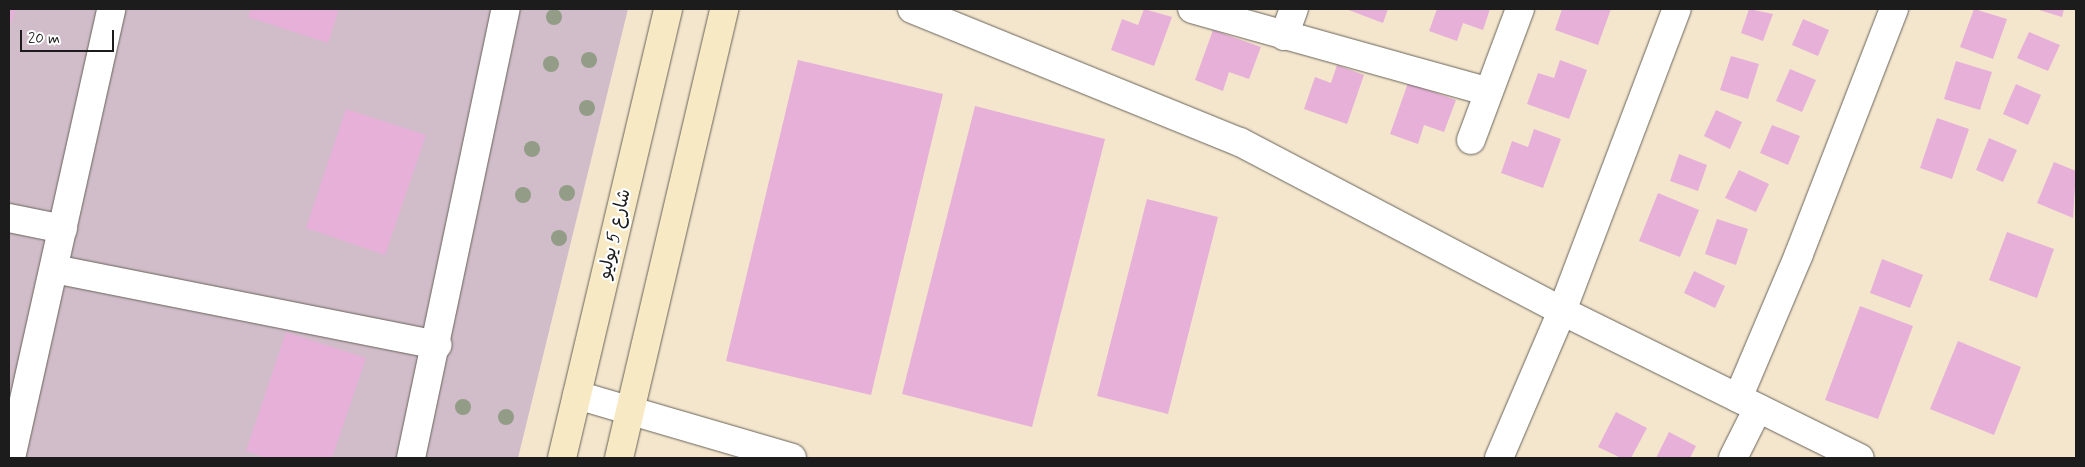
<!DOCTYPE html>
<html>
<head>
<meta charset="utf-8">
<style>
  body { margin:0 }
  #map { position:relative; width:2085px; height:467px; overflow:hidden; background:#f4e6cd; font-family:Mynerve,"Playpen Sans Arabic",sans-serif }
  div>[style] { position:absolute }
  .industrial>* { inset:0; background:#d1bdc9 }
  .building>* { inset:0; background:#e6b0d8 }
  .roads { filter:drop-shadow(0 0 1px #68635a) drop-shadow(0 0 1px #68635a) }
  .street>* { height:28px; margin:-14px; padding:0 14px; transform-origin:14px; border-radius:14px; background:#fff }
  .secondary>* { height:28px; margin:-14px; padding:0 14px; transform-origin:14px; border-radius:14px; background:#f6e9c3 }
  .trees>* { width:16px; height:16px; margin:-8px; border-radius:50%; background:#929c86 }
  span { translate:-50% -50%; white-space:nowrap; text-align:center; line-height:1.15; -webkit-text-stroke:4.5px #fff; paint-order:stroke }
  .street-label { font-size:18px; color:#1c1c1c }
  .frame { position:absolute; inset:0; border:10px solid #1c1c1c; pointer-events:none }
  .scale { position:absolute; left:20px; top:30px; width:94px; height:22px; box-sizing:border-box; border:2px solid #1c1c1c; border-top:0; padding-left:6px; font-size:15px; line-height:18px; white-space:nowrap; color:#1c1c1c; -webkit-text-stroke:4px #fff; paint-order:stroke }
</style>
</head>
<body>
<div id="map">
  <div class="industrial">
    <div style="clip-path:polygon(9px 9px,628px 9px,518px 458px,9px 458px)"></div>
  </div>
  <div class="building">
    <div style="clip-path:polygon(9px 9px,16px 9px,9px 30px)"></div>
    <div style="clip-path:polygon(251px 9px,339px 9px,328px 43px,248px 17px)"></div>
    <div style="clip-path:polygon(1144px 9px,1172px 17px,1154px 66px,1111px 50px,1122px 19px,1138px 25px)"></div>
    <div style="clip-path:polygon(1346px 9px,1388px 9px,1383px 23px)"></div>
    <div style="clip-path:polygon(1437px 9px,1490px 9px,1483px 30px,1463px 23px,1457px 41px,1429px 31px)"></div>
    <div style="clip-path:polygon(1562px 9px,1611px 9px,1598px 45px,1555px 30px)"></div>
    <div style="clip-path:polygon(1749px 9px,1773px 14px,1763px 41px,1741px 33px)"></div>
    <div style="clip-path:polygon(1974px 9px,2007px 19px,1993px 59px,1960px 47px)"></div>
    <div style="clip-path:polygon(2036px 9px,2064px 9px,2062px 17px)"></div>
    <div style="clip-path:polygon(1803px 19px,1829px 30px,1818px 56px,1792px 45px)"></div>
    <div style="clip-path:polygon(1213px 30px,1261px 47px,1249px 79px,1229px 72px,1223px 91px,1195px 80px)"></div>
    <div style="clip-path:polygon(2029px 32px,2060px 45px,2048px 71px,2017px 58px)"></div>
    <div style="clip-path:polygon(1731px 56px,1759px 64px,1748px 99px,1720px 90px)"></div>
    <div style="clip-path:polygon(798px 60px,943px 94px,871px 395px,726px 361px)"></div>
    <div style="clip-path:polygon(1560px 60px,1587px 70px,1569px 119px,1527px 104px,1538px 73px,1554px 78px)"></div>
    <div style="clip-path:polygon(1956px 61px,1992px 72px,1980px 110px,1944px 99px)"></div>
    <div style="clip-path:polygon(1337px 65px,1364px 75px,1347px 124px,1304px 109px,1315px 77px,1331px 83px)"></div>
    <div style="clip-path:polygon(1790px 69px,1816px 80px,1802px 112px,1776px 101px)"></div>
    <div style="clip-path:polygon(1408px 83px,1456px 100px,1444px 132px,1424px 125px,1418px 144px,1390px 134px)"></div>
    <div style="clip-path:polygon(2016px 84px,2041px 95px,2028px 125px,2003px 114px)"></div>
    <div style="clip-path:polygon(975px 106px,1105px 139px,1032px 427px,902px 394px)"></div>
    <div style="clip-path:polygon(346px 109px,426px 135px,385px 255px,306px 228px)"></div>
    <div style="clip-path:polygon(1716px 110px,1742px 122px,1730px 149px,1704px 136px)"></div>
    <div style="clip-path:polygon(1937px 118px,1969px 129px,1952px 179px,1920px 168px)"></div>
    <div style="clip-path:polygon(1772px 125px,1800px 136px,1788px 165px,1760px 153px)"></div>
    <div style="clip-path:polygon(1534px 129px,1561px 139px,1543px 188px,1501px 173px,1512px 141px,1528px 147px)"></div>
    <div style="clip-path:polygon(1989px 138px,2017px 150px,2003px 182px,1976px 170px)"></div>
    <div style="clip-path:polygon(1679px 154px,1707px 165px,1698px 191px,1670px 181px)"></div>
    <div style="clip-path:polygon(2054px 162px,2076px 171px,2073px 218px,2037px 203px)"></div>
    <div style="clip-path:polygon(1739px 170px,1769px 184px,1756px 212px,1725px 198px)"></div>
    <div style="clip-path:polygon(1658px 193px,1699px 210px,1680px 257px,1639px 241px)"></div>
    <div style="clip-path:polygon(1147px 199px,1218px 217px,1168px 414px,1097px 396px)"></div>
    <div style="clip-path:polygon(1717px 219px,1748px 229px,1736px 265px,1705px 254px)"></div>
    <div style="clip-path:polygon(2007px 232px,2054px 249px,2037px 298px,1989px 280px)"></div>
    <div style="clip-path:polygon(1882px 259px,1923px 275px,1910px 308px,1870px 293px)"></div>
    <div style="clip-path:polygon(1694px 271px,1725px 286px,1715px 308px,1684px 293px)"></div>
    <div style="clip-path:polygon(1860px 306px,1913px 326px,1878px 419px,1825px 400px)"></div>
    <div style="clip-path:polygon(286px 332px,366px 358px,332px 458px,267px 458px,246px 451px)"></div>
    <div style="clip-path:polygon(1958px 341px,2021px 367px,1994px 435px,1930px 409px)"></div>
    <div style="clip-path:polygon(1616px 412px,1647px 428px,1631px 458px,1621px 458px,1598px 447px)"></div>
    <div style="clip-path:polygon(1669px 432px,1696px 446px,1690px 458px,1656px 458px)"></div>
  </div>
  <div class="roads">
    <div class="street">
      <div style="left:912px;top:9px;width:354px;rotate:22.1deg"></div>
      <div style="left:1240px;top:142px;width:364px;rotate:27.7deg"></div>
      <div style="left:1562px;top:311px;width:332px;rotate:26.3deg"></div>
      <div style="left:1192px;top:9px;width:308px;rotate:15.6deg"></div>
      <div style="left:1284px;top:36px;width:29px;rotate:-70deg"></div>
      <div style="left:1471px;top:140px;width:140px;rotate:-69.5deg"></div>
      <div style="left:9px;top:218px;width:55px;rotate:11.5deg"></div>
      <div style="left:54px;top:269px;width:391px;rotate:11.2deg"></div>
      <div style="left:577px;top:395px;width:224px;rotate:16.3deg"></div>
      <div style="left:1738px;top:398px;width:156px;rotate:-67deg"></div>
      <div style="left:1799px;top:254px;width:263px;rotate:-68.8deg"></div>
      <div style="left:11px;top:458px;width:460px;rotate:-77.4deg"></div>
      <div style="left:411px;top:458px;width:459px;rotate:-78.1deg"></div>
      <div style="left:1499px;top:458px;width:160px;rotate:-66.8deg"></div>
      <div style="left:1562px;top:311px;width:323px;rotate:-69.2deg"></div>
      <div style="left:1733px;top:458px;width:56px;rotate:-63.4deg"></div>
    </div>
    <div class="secondary">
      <div style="left:562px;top:458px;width:461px;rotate:-76.7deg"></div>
      <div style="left:619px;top:458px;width:461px;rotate:-76.8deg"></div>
    </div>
  </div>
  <div class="trees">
    <div style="left:554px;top:17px"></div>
    <div style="left:589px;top:60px"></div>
    <div style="left:551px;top:64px"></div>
    <div style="left:587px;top:108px"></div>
    <div style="left:532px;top:149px"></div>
    <div style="left:567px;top:193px"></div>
    <div style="left:523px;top:195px"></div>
    <div style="left:559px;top:238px"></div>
    <div style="left:463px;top:407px"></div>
    <div style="left:506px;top:417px"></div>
  </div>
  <div class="street-label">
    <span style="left:615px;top:234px;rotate:-77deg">شارع 5 يوليو</span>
  </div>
  <div class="frame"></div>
  <div class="scale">20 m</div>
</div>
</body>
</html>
